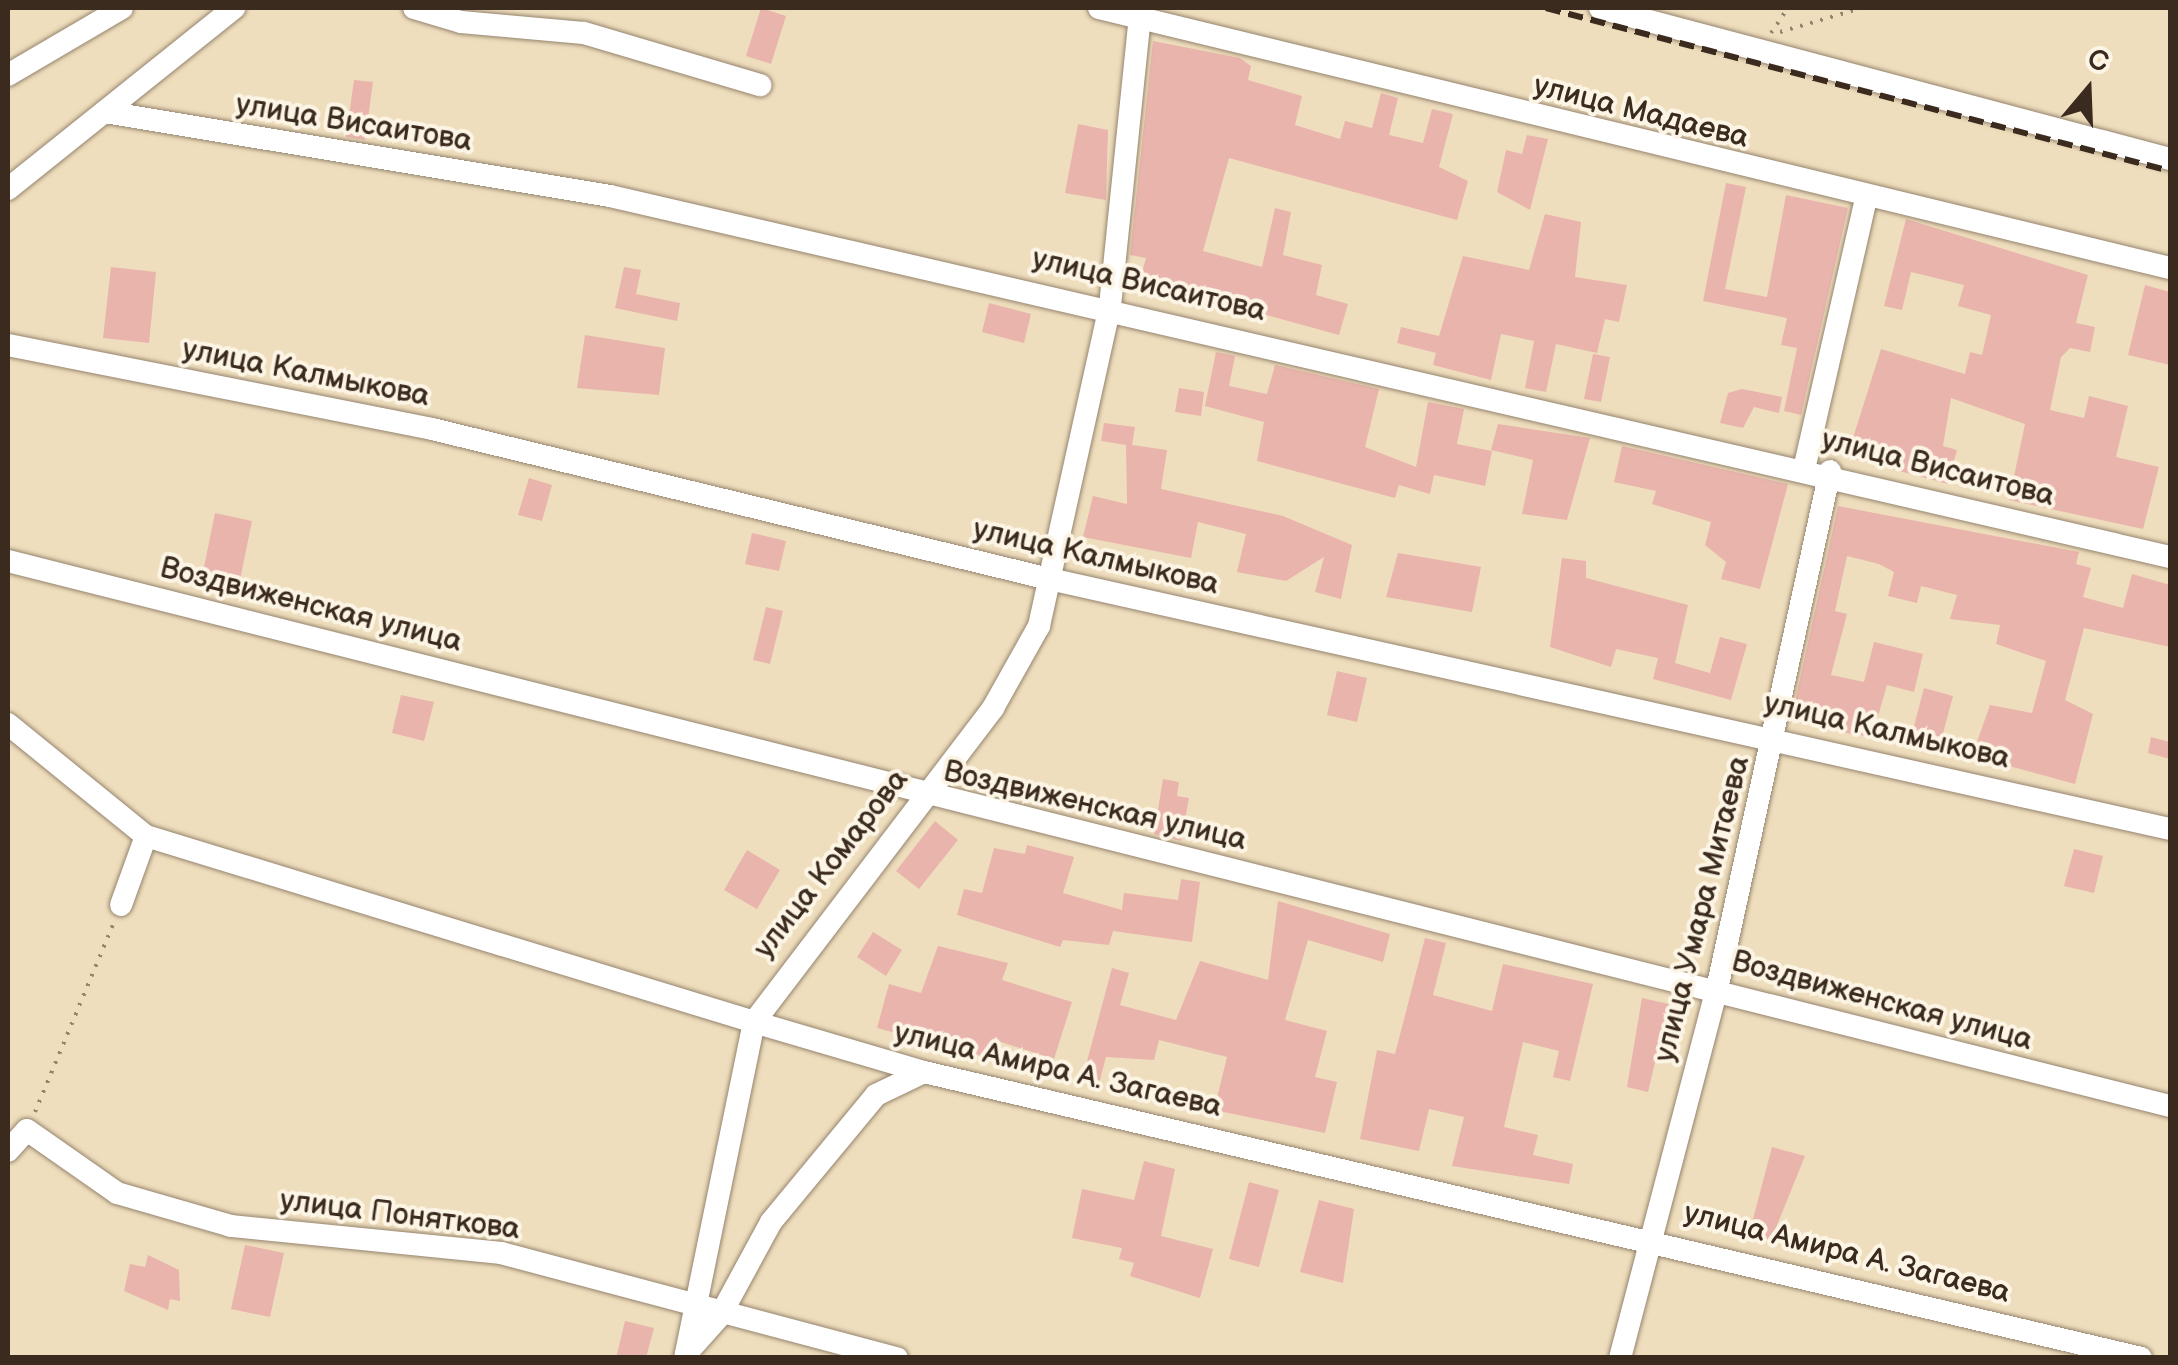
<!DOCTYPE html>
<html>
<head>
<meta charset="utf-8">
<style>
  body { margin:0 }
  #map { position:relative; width:2178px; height:1365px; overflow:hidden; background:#efdebd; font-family:"Balsamiq Sans",sans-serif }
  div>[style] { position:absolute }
  .building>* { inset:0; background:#e9b4ac }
  .path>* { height:4px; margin-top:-2px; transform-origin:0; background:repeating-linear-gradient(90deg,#95846e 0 2.5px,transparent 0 10.5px) }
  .roads { filter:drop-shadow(0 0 2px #95846e) drop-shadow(0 0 2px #95846e) }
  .minor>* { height:22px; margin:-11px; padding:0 11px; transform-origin:11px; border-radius:11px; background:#fff }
  .rail>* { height:6px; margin-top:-3px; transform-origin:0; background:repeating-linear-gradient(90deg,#3b2a1e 0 15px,transparent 0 23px) }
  span { translate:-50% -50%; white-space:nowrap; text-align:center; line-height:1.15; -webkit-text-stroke:8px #fcf5e5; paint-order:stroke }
  .street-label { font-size:30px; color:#3b2a1e }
  .frame { position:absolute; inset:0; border:10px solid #3b2a1e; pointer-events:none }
  .north { position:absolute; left:2038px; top:40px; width:100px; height:100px; -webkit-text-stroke:8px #fcf5e5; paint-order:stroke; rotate:19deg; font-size:28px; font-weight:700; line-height:40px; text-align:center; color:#3b2a1e }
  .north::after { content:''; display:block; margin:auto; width:35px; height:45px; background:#3b2a1e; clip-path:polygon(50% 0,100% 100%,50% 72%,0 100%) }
</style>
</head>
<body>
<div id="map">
  <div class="building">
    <div style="clip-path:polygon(761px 8px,786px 16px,771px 64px,746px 56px)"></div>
    <div style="clip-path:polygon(1153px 41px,1240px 58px,1251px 66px,1248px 80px,1302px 96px,1295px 125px,1340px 139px,1345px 121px,1372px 128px,1381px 93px,1398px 98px,1389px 135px,1423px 143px,1432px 109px,1453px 114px,1439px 167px,1468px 181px,1457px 220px,1229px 158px,1203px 251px,1262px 267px,1275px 208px,1291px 212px,1283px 255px,1322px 265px,1316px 295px,1348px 304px,1339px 335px,1140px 280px,1146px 258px,1130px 255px)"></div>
    <div style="clip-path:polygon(354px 80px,373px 82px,365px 140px,346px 137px)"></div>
    <div style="clip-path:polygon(1078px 124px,1108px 130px,1106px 200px,1065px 193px)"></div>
    <div style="clip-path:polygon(1527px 135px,1548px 139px,1530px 210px,1497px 192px,1506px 150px,1522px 154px)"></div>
    <div style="clip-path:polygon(1726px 183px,1746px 187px,1725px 289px,1767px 297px,1786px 195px,1848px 208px,1801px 415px,1784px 411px,1797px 348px,1781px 345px,1787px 318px,1703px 301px)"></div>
    <div style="clip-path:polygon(1545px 214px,1581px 222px,1575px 277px,1627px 285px,1619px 322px,1605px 319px,1597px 353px,1556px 344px,1546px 392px,1525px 388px,1534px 341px,1501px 334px,1491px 380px,1433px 365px,1436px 353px,1397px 343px,1401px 327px,1439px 336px,1463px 256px,1529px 270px)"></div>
    <div style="clip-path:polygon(1906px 219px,2088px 275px,2076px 323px,2095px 327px,2090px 352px,2070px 348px,2061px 357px,2050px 410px,2084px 418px,2089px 396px,2128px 406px,2116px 457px,2159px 467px,2143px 529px,2009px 500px,2025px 424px,1951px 398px,1943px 446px,1957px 450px,1948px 484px,1847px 457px,1881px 349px,1965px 374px,1970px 352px,1982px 355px,1991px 315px,1958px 306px,1964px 285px,1911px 272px,1902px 310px,1884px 306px)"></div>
    <div style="clip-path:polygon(111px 267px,156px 272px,149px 343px,103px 338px)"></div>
    <div style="clip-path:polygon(624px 267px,641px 270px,636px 294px,680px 303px,677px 321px,615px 308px)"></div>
    <div style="clip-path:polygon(2145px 285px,2170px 292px,2170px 365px,2128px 355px)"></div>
    <div style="clip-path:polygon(989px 303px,1031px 314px,1024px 343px,982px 332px)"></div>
    <div style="clip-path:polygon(585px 335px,665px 348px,659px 395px,577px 388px)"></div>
    <div style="clip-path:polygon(1216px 352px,1235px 356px,1229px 386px,1267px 394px,1275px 365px,1379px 389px,1365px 447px,1416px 467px,1428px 402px,1464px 409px,1457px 444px,1492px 451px,1485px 486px,1434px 475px,1430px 494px,1399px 485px,1395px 498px,1257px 461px,1264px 422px,1205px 406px)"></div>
    <div style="clip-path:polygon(1593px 354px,1610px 357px,1601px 402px,1584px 399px)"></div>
    <div style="clip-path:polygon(1179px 388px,1204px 392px,1201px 416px,1175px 412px)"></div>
    <div style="clip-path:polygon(1742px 389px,1782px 397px,1779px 413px,1754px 407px,1743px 428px,1720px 423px,1728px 393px)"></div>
    <div style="clip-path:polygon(1104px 423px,1135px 427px,1132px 445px,1167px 450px,1161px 489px,1283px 516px,1352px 545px,1341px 599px,1315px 592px,1324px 557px,1286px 581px,1237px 572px,1246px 534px,1198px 522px,1191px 558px,1083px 537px,1093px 496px,1127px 504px,1126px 445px,1101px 441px)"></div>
    <div style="clip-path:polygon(1498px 424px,1590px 438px,1567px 520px,1522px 514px,1533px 460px,1491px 450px)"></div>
    <div style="clip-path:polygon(1622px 446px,1788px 484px,1760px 589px,1721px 579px,1726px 562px,1705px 545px,1711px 522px,1652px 504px,1656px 491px,1614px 482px)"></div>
    <div style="clip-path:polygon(529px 478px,552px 485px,542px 521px,518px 515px)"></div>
    <div style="clip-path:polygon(1838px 506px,2079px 552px,2076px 564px,2091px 568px,2083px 597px,2123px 608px,2132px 574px,2170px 585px,2170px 647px,2084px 628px,2065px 700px,2093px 714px,2075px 784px,1972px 756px,1990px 705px,2032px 713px,2046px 661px,1996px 644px,2000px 625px,1950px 619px,1957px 595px,1921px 586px,1917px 603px,1888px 596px,1894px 572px,1879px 564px,1847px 556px,1835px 611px,1847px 614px,1831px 675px,1864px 682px,1874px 642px,1923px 654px,1914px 692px,1887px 685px,1872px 737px,1827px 730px,1830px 714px,1794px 706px)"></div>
    <div style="clip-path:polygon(215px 513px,252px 521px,240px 580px,203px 572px)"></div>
    <div style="clip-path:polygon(752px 533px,786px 541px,779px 571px,745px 564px)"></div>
    <div style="clip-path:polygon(1398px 553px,1481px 567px,1472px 612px,1386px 597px)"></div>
    <div style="clip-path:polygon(1562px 558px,1586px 561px,1586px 578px,1688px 605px,1675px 663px,1710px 673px,1720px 637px,1747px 644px,1731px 700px,1653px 679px,1658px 658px,1616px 649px,1611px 667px,1550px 647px)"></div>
    <div style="clip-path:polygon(766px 607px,783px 611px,770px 664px,753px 660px)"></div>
    <div style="clip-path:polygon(1337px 671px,1367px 678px,1357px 722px,1327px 715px)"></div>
    <div style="clip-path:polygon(1924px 688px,1953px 696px,1942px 737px,1913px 730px)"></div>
    <div style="clip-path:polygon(401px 695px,434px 702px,424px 741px,392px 733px)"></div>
    <div style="clip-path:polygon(2151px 737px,2170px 742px,2170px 759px,2148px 753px)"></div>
    <div style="clip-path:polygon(1163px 779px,1179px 782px,1177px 796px,1189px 798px,1181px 841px,1154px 834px)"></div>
    <div style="clip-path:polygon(935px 821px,958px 840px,919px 889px,896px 871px)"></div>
    <div style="clip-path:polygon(1027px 845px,1074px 857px,1063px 893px,1122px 910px,1124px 893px,1178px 900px,1181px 879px,1200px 882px,1192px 942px,1113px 931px,1109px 945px,1063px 940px,1060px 947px,957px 915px,964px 889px,982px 893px,994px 848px,1025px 854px)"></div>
    <div style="clip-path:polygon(2074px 849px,2103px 856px,2094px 893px,2064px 886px)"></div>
    <div style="clip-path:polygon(747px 850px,780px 870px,757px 909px,724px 890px)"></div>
    <div style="clip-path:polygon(1278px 901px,1390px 934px,1383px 962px,1308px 940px,1285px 1020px,1327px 1031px,1315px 1077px,1337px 1082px,1325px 1133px,1214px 1110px,1227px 1057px,1159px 1040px,1154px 1060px,1106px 1057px,1099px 1084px,1082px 1080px,1112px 968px,1129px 973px,1120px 1005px,1176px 1020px,1200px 961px,1268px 980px)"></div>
    <div style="clip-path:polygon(873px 932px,902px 950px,886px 976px,857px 957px)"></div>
    <div style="clip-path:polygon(1425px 938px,1446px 943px,1433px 995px,1492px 1011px,1503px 964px,1593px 984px,1570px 1081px,1553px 1077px,1559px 1051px,1523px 1042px,1504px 1127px,1538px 1135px,1533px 1155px,1573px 1164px,1569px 1184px,1452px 1166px,1464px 1117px,1429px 1109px,1419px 1151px,1360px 1139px,1377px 1050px,1395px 1054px)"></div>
    <div style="clip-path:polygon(938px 946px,1008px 963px,1002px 980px,1072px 1002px,1054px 1059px,998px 1041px,992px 1059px,877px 1028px,889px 984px,921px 993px)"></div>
    <div style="clip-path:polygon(1642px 998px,1669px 1004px,1648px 1092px,1627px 1087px)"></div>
    <div style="clip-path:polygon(1772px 1147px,1805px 1156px,1771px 1240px,1749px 1234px)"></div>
    <div style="clip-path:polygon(1144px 1161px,1175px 1169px,1161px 1236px,1213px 1249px,1200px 1298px,1130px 1276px,1134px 1263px,1119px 1259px,1122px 1248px,1072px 1238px,1082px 1189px,1134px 1200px)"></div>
    <div style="clip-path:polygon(1249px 1182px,1279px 1190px,1259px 1267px,1229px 1259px)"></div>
    <div style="clip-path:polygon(1319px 1200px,1354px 1209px,1343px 1283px,1300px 1272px)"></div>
    <div style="clip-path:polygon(245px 1245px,284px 1253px,270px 1317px,231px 1309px)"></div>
    <div style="clip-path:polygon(148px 1255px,179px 1270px,180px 1301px,170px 1299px,168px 1310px,124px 1291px,130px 1264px,145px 1267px)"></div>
    <div style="clip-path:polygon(625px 1321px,654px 1328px,646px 1358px,616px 1358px)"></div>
  </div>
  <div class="path">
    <div style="left:1780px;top:32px;width:85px;rotate:-16.3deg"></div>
    <div style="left:1771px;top:33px;width:30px;rotate:-56deg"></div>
    <div style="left:35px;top:1112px;width:206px;rotate:-67.4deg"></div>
  </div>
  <div class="roads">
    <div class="minor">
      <div style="left:414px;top:8px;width:49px;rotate:16.6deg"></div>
      <div style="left:461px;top:22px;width:123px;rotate:5.1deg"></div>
      <div style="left:584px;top:33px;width:184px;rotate:16.5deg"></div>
      <div style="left:1099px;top:8px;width:1102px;rotate:13.65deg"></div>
      <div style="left:1600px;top:8px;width:590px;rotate:14.84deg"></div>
      <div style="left:8px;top:75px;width:132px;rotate:-30.4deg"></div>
      <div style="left:105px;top:112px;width:512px;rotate:9.44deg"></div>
      <div style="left:610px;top:196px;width:1601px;rotate:13.03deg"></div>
      <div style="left:8px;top:189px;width:290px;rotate:-38.7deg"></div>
      <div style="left:8px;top:345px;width:432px;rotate:11.2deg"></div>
      <div style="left:432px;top:429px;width:631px;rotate:13.66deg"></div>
      <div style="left:1045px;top:578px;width:1153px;rotate:12.58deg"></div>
      <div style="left:1805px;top:465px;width:274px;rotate:-77.1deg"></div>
      <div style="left:8px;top:561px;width:2230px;rotate:14.15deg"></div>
      <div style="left:8px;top:724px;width:178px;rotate:39.1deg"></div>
      <div style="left:146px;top:836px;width:636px;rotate:17.01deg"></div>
      <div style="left:754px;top:1022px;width:177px;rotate:16.4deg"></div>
      <div style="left:924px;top:1072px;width:1250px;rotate:13.22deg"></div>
      <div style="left:121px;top:905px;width:73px;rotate:-70.1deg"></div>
      <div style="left:8px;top:1151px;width:28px;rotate:-48deg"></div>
      <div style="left:27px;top:1130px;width:110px;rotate:35deg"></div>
      <div style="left:117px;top:1193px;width:119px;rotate:16.1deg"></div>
      <div style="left:231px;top:1226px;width:271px;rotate:5.7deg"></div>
      <div style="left:501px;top:1253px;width:410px;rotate:14.9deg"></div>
      <div style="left:686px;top:1354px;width:51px;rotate:-48.2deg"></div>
      <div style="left:720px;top:1316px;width:107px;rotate:-61.5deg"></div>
      <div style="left:771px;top:1222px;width:165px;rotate:-50.4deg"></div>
      <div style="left:876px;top:1095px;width:53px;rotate:-25.6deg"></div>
      <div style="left:685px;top:1358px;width:343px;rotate:-78.4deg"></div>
      <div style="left:754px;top:1022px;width:395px;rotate:-52.7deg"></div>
      <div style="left:993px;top:708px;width:94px;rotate:-60.7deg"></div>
      <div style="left:1039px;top:626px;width:328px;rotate:-77.5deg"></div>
      <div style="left:1110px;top:306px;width:290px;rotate:-84.1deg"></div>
      <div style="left:1620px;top:1358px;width:382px;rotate:-75.3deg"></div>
      <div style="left:1717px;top:989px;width:530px;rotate:-77.69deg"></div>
    </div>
  </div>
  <div class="rail">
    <div style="left:1546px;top:8px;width:645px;rotate:14.64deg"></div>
  </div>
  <div class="street-label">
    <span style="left:1641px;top:112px;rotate:14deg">улица Мадаева</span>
    <span style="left:354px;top:123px;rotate:9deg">улица Висаитова</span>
    <span style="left:1149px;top:285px;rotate:13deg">улица Висаитова</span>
    <span style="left:306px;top:373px;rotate:11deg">улица Калмыкова</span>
    <span style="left:1938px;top:468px;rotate:14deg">улица Висаитова</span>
    <span style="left:1096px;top:557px;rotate:13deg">улица Калмыкова</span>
    <span style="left:311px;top:605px;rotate:14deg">Воздвиженская улица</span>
    <span style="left:1887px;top:731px;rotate:13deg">улица Калмыкова</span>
    <span style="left:1095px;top:806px;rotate:13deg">Воздвиженская улица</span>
    <span style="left:831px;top:864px;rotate:-52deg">улица Комарова</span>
    <span style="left:1702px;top:909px;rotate:-76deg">улица Умара Митаева</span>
    <span style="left:1882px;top:1001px;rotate:15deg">Воздвиженская улица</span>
    <span style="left:1058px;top:1070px;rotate:13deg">улица Амира А. Загаева</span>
    <span style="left:400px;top:1215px;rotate:7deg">улица Поняткова</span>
    <span style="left:1847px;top:1253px;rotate:14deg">улица Амира А. Загаева</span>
  </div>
  <div class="frame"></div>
  <div class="north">С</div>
</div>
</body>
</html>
